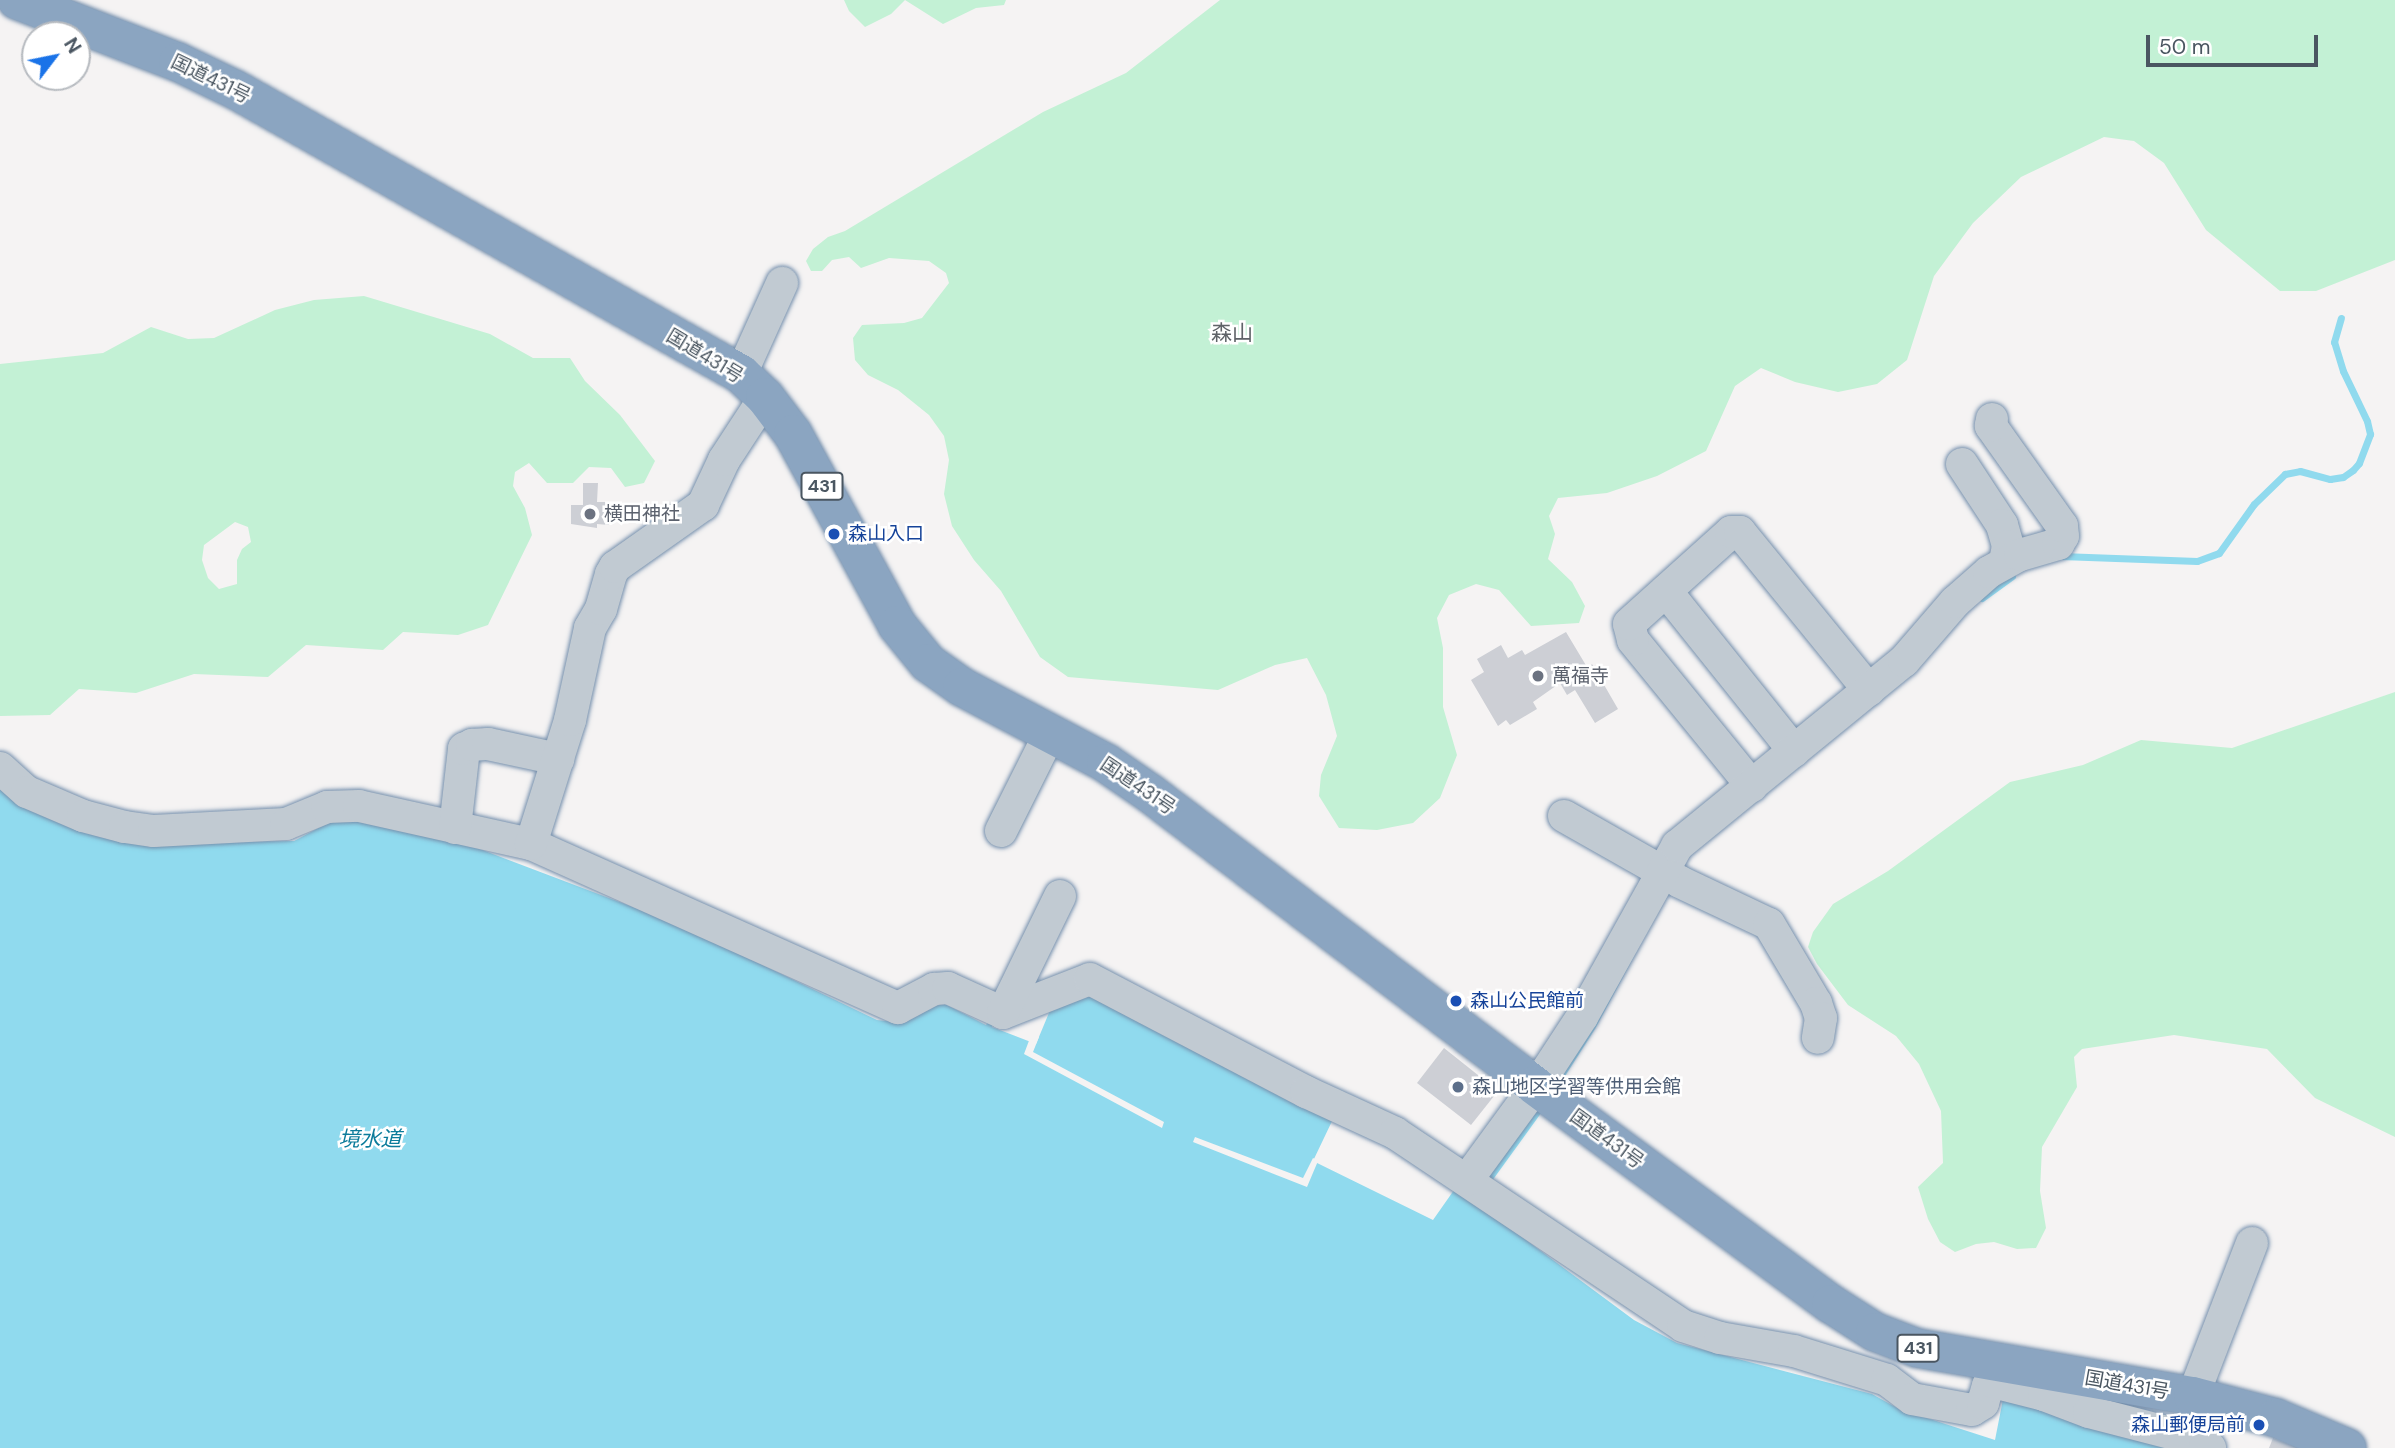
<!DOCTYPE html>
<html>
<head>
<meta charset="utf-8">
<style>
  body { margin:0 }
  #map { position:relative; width:2395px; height:1448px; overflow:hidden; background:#f5f3f3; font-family:"DM Sans","Noto Sans JP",sans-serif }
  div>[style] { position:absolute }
  .green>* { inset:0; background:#c3f1d5 }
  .water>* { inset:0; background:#90daee }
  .pier>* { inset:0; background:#f5f3f3 }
  .stream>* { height:7px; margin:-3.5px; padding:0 3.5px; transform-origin:3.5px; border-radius:3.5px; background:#90daee }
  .building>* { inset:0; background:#cdcfd5 }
  .roads { filter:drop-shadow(0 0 2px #7690ad) drop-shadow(0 0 2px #7690ad) }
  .minor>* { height:32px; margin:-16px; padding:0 16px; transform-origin:16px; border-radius:16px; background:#c1cad2 }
  .highway>* { height:38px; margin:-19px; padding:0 19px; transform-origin:19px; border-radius:19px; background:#8ba5c1 }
  .dots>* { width:19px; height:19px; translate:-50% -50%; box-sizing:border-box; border:4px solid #fff; border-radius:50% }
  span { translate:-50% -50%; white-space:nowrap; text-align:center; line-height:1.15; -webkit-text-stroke:5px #fff; paint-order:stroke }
  .shield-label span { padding:2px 5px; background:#fff; border:2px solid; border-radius:5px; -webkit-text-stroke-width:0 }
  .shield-label { font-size:18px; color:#4a5661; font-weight:700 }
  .street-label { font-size:19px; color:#4a5661 }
  .worship-label { font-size:19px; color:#5b616d }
  .left { translate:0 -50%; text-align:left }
  .transit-label { font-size:19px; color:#164399 }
  .right { translate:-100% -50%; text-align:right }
  .service-label { font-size:19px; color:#4e5e75 }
  .neighbourhood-label { font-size:21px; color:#5f6368 }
  .water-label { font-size:21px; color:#0c7c9b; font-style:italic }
  .north { position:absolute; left:21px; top:21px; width:70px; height:70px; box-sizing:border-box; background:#fff; border:2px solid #b7bbc0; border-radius:50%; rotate:58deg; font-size:19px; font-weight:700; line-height:28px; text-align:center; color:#4a5661 }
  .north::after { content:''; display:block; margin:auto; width:24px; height:32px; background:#1a73e8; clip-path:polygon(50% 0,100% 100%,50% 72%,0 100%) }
  .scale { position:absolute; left:2146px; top:35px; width:172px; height:32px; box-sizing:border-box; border:4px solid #4a5661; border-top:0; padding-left:9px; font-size:21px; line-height:24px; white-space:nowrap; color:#4a5661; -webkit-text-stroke:5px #fff; paint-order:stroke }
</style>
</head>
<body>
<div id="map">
  <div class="green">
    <div style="clip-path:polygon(844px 0,1006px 0,1004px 5px,976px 8px,943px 24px,905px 0,891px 14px,865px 27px,849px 11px)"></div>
    <div style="clip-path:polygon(1220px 0,2395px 0,2395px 260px,2316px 291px,2280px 291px,2206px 230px,2164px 163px,2134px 141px,2104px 137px,2021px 177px,1973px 223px,1934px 276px,1907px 360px,1877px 384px,1838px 392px,1795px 382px,1761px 368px,1735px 386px,1706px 451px,1657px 476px,1607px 493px,1558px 498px,1549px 516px,1555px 534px,1548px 559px,1572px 582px,1585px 606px,1579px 623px,1531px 626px,1499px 590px,1476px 584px,1449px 595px,1437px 618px,1443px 648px,1443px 707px,1457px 755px,1440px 798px,1413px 823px,1377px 830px,1339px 828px,1319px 796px,1321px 775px,1337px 736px,1326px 695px,1307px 658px,1275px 665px,1218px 690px,1068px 677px,1040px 657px,1001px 591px,974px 560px,952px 526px,944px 494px,949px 460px,944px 436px,929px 415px,898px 390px,868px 375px,855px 360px,853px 338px,862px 325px,904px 323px,922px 318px,949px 283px,946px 273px,929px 261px,889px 258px,861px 268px,849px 257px,832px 260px,822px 271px,811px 271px,806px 261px,813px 249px,828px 237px,845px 231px,1043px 112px,1126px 73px)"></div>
    <div style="clip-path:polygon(evenodd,364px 296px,490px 334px,533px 358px,570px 358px,585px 381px,620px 415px,655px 461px,644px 483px,625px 487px,611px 468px,589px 467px,573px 483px,547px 483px,529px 463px,515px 472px,513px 486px,525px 508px,532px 535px,488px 625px,458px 635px,403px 632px,383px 650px,306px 645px,268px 677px,194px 674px,136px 693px,79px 689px,50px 715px,0 716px,0 364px,103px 353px,151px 327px,188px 339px,214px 338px,275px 310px,314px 300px,364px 296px,235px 522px,248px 527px,251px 542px,242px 549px,237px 560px,237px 584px,219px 589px,208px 578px,202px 560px,204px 545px,235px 522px)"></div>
    <div style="clip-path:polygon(2395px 692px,2395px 1137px,2315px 1098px,2267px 1049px,2174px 1035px,2082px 1049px,2074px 1057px,2077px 1087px,2042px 1147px,2040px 1191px,2046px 1228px,2036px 1248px,2017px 1249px,1994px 1242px,1976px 1244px,1955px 1252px,1940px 1242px,1928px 1219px,1918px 1187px,1943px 1163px,1941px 1111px,1919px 1064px,1896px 1036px,1848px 1005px,1817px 964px,1808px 947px,1813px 932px,1833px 904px,1888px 871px,2010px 782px,2083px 765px,2141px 740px,2232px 748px)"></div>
  </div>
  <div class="water">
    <div style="clip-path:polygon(0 786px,136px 843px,294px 841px,343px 815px,472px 846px,675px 923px,877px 1020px,904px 1023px,935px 1006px,945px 1004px,986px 1025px,989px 1021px,993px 1022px,992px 1027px,1036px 1044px,1051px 1008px,1088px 992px,1334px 1117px,1313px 1161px,1433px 1220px,1687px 858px,1595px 1029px,1544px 1109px,1476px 1203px,1634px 1320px,1677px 1343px,1872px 1394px,1899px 1409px,1995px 1440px,2004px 1394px,2174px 1448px,0 1448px)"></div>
  </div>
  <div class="pier">
    <div style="clip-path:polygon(1036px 1035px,1039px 1037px,1033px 1052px,1164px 1122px,1162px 1128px,1024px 1054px,1030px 1038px,1034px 1040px)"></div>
    <div style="clip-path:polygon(1195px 1137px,1303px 1178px,1313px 1158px,1318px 1161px,1307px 1187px,1193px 1142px)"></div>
  </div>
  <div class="stream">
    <div style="left:2061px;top:556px;width:136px;rotate:2.1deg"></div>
    <div style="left:2197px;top:561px;width:23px;rotate:-20deg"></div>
    <div style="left:2219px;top:553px;width:60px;rotate:-54.5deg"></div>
    <div style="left:2254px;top:504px;width:43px;rotate:-44.1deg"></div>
    <div style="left:2285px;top:474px;width:15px;rotate:-11deg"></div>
    <div style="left:2300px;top:471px;width:31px;rotate:15deg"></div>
    <div style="left:2330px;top:479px;width:13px;rotate:-9deg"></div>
    <div style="left:2343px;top:477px;width:12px;rotate:-35deg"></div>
    <div style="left:2353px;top:470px;width:9px;rotate:-49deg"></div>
    <div style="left:2359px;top:463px;width:31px;rotate:-69deg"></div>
    <div style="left:2370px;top:434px;width:13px;rotate:-103deg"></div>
    <div style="left:2367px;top:421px;width:55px;rotate:-115.6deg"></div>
    <div style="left:2343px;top:371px;width:30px;rotate:-107deg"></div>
    <div style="left:2334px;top:342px;width:25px;rotate:-74deg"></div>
    <div style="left:1982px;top:598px;width:37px;rotate:-36deg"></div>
  </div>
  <div class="building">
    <div style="clip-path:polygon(583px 483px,598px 483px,597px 502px,609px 502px,609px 525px,597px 524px,597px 528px,571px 524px,571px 505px,583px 505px)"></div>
    <div style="clip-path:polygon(1566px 632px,1587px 667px,1592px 664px,1618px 709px,1595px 723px,1575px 690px,1567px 695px,1560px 683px,1533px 702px,1537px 709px,1510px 725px,1506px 720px,1498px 726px,1471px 680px,1484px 672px,1477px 659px,1501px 645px,1508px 658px,1522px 650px,1525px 655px)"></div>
    <div style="clip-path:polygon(1444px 1048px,1498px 1091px,1471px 1125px,1417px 1083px)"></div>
    <div style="clip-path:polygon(2273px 1438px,2299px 1448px,2269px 1448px)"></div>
  </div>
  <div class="roads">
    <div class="minor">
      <div style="left:741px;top:374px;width:100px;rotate:-65.7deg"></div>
      <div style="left:1962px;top:464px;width:73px;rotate:56.7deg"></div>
      <div style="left:2002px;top:525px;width:22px;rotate:74deg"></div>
      <div style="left:2008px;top:546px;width:16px;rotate:101deg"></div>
      <div style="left:1666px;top:591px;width:205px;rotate:51.3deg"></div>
      <div style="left:0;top:768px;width:36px;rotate:42deg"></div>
      <div style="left:27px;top:792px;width:61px;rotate:23.2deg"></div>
      <div style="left:83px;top:816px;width:43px;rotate:14.7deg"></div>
      <div style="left:125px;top:827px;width:29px;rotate:8deg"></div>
      <div style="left:154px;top:831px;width:132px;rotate:-3deg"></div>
      <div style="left:286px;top:824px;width:44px;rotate:-22.5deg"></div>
      <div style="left:327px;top:807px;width:32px;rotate:-2deg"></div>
      <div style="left:359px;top:806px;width:176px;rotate:12.5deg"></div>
      <div style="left:531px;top:844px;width:402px;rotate:24.1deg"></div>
      <div style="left:898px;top:1008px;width:41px;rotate:-27.8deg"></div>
      <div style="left:934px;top:989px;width:14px;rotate:-4deg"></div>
      <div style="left:948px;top:988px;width:60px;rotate:24.4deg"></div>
      <div style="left:1003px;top:1013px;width:93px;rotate:-21.3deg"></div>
      <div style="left:1090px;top:979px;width:244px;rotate:27.6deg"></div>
      <div style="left:1306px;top:1092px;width:98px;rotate:24.7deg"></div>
      <div style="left:1395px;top:1133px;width:347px;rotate:33.8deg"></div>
      <div style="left:1683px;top:1326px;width:39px;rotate:18deg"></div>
      <div style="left:1720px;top:1338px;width:75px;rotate:10deg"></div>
      <div style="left:1794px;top:1351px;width:97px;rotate:17.3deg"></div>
      <div style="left:1887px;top:1380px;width:31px;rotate:37deg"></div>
      <div style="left:1912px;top:1399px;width:61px;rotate:10.4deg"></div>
      <div style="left:1972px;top:1410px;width:13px;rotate:-32deg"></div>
      <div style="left:1983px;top:1403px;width:18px;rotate:-74deg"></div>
      <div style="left:1988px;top:1386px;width:6px;rotate:-39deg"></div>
      <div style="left:1993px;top:1382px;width:53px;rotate:14.3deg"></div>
      <div style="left:1752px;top:786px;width:188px;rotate:-129.2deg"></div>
      <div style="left:1633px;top:640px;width:16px;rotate:-104deg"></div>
      <div style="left:1629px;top:624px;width:137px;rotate:-42deg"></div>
      <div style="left:1731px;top:532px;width:9px"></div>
      <div style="left:1740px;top:532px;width:204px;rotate:50.8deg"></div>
      <div style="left:1564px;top:816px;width:133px;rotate:29.6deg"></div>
      <div style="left:1680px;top:882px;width:98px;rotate:25.3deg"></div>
      <div style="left:1769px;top:924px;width:92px;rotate:59.3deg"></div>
      <div style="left:1816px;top:1003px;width:16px;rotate:72deg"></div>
      <div style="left:1821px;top:1018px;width:20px;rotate:99deg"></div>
      <div style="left:455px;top:828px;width:80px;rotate:-83.5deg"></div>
      <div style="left:464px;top:749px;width:9px;rotate:-27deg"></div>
      <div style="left:472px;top:745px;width:16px;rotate:-4deg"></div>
      <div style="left:488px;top:744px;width:72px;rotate:12.1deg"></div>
      <div style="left:1001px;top:831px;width:110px;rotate:-63.4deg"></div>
      <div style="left:531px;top:844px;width:130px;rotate:-72.5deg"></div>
      <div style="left:570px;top:720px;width:94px;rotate:-77.7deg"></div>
      <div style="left:590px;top:628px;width:22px;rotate:-60deg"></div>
      <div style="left:601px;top:609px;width:36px;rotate:-74deg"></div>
      <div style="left:611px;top:574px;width:8px;rotate:-60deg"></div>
      <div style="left:615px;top:567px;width:108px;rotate:-35.2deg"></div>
      <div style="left:703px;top:505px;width:50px;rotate:-65deg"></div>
      <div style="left:724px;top:460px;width:75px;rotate:-56.9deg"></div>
      <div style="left:1003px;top:1013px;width:130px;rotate:-64deg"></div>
      <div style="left:1467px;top:1180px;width:134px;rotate:-53.8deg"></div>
      <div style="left:1546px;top:1072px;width:66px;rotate:-56.8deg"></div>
      <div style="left:1582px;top:1017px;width:196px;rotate:-60.9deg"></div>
      <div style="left:1677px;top:846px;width:293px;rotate:-39.2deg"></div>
      <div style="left:1904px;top:661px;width:78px;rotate:-49.2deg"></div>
      <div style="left:1955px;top:602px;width:45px;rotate:-41.4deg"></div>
      <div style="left:1989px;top:572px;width:35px;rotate:-29deg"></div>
      <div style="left:2020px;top:555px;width:40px;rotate:-16deg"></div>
      <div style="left:2058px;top:544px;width:9px;rotate:-58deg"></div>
      <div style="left:2063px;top:536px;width:10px;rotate:-96deg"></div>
      <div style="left:2062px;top:526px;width:123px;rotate:-125.4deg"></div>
      <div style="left:1991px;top:426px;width:7px;rotate:-82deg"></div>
      <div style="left:2047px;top:1374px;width:21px;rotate:98deg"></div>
      <div style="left:2044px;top:1395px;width:48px;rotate:20.7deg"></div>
      <div style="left:2089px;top:1412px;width:120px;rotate:14.5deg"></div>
      <div style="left:2205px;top:1442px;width:8px;rotate:50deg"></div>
      <div style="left:2193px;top:1396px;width:164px;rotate:-68.9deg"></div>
    </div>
    <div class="highway">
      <div style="left:17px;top:0;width:173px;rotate:21.1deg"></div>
      <div style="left:178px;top:62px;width:64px;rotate:25.8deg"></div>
      <div style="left:236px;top:90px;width:579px;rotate:29.35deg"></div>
      <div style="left:741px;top:374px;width:33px;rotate:44deg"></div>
      <div style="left:765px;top:397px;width:46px;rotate:52.9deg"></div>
      <div style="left:793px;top:434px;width:217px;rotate:61.4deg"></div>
      <div style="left:897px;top:625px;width:49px;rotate:50.8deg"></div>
      <div style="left:928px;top:663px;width:42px;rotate:35.2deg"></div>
      <div style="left:962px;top:687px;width:163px;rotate:27.8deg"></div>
      <div style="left:1106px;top:763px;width:55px;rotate:34.6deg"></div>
      <div style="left:1151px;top:794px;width:482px;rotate:37.2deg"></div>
      <div style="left:1535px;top:1086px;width:368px;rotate:36.4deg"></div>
      <div style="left:1831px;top:1304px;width:52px;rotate:32.5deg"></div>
      <div style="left:1875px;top:1332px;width:45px;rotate:20.9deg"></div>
      <div style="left:1917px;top:1348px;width:280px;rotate:9.9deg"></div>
      <div style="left:2193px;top:1396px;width:86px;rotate:14.8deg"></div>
      <div style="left:2276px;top:1418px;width:77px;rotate:22.9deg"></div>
    </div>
  </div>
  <div class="dots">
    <div style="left:590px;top:514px;background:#6b7280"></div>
    <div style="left:834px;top:534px;background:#1a4fb4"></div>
    <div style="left:1538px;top:676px;background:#6b7280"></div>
    <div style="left:1456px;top:1001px;background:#1a4fb4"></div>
    <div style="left:1458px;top:1087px;background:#5c6f8a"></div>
    <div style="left:2259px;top:1425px;background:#1a4fb4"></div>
  </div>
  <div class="shield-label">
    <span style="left:822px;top:486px">431</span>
    <span style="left:1918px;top:1348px">431</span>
  </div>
  <div class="street-label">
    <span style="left:211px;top:79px;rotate:26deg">国道431号</span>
    <span style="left:705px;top:356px;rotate:31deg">国道431号</span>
    <span style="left:1138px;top:786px;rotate:34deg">国道431号</span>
    <span style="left:1607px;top:1139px;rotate:36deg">国道431号</span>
    <span style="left:2127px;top:1385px;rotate:10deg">国道431号</span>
  </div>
  <div class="worship-label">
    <span class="left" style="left:604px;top:514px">横田神社</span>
    <span class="left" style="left:1552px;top:676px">萬福寺</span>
  </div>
  <div class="transit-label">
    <span class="left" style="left:848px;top:534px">森山入口</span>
    <span class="left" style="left:1470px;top:1001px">森山公民館前</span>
    <span class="right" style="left:2245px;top:1425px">森山郵便局前</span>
  </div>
  <div class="service-label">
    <span class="left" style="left:1472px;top:1087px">森山地区学習等供用会館</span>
  </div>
  <div class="neighbourhood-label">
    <span style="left:1232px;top:333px">森山</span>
  </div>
  <div class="water-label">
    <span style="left:370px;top:1139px">境水道</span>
  </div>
  <div class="north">N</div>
  <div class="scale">50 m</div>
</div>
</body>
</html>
